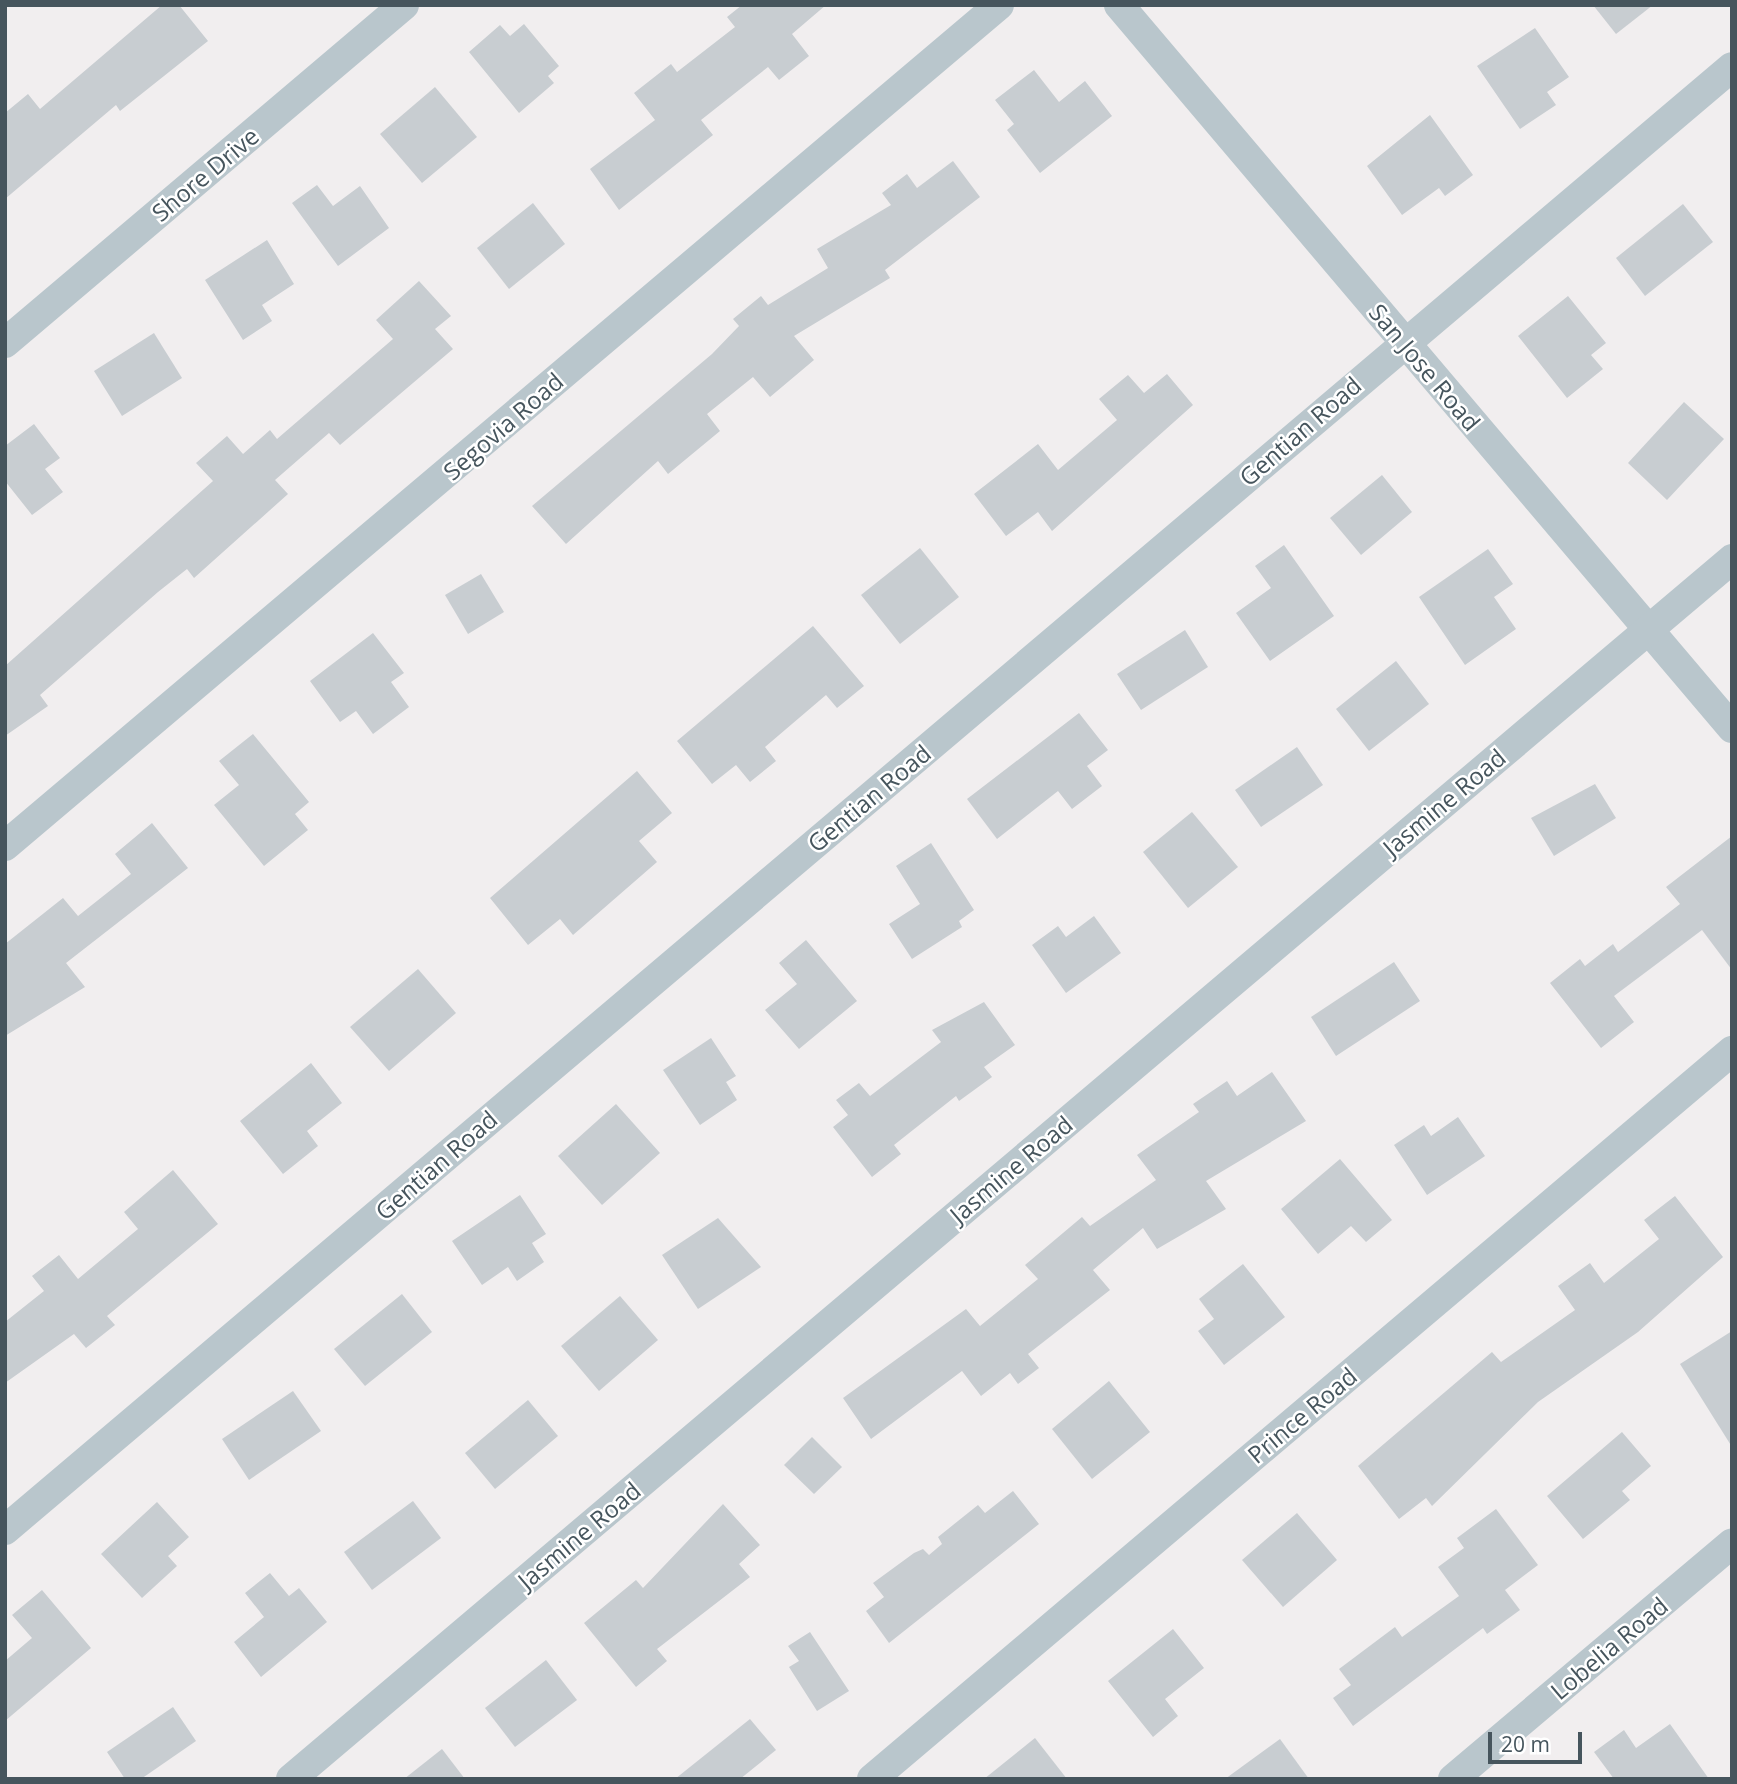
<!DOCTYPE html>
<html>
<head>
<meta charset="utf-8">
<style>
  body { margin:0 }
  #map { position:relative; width:1737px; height:1784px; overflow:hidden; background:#f1eeef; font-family:"Open Sans",sans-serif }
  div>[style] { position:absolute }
  .building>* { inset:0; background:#c8cdd1 }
  .minor>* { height:30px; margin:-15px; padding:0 15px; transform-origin:15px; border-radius:15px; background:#b9c6cc }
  span { translate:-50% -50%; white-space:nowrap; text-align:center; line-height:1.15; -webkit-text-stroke:5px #fff; paint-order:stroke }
  .street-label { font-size:24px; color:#46555d }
  .frame { position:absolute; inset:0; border:7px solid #46555d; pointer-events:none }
  .scale { position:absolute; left:1488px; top:1732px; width:94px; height:32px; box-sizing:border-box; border:4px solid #46555d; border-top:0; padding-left:9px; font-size:21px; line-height:24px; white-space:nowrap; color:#46555d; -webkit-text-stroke:5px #fff; paint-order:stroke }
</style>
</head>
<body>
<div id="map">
  <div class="building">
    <div style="clip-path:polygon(162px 5px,179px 5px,208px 41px,120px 111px,116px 105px,5px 199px,5px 113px,28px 94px,40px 109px)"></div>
    <div style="clip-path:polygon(742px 5px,826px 5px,792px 34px,809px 56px,779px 80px,768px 67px,701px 120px,713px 135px,619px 210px,590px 169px,655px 120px,634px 93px,671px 64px,677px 72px,735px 27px,727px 17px)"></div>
    <div style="clip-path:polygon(1593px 5px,1653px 5px,1616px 34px)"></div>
    <div style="clip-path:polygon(524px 24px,559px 66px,548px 76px,554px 83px,519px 113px,469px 52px,500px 25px,510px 36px)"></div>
    <div style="clip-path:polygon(1535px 28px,1569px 77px,1547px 92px,1556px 105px,1520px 129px,1477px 66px)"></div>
    <div style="clip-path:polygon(1034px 70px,1059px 102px,1085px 81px,1112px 116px,1040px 173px,1007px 130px,1014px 124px,995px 100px)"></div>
    <div style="clip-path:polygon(435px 87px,477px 137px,422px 183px,380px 134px)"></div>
    <div style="clip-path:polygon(1430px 115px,1473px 175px,1445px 196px,1439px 188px,1402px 215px,1367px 166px)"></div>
    <div style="clip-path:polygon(953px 161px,980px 197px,885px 270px,890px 278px,794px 336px,814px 360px,770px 397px,753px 377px,707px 414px,720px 431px,668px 474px,658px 461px,566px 544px,532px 506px,712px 354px,739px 326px,733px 319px,761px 296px,768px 305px,828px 268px,817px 249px,891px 205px,882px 193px,907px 174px,917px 188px)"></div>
    <div style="clip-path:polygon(317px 185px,333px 206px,360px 186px,389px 228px,338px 266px,292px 203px)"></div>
    <div style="clip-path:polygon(533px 203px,565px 244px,509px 289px,477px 248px)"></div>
    <div style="clip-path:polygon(1683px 204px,1713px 242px,1645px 296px,1616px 258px)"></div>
    <div style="clip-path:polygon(267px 240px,294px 284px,262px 305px,272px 321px,243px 340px,205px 280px)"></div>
    <div style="clip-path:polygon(419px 281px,451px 316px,435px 329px,453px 349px,340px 445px,329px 433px,275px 480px,288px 494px,194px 578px,187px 569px,158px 592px,40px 695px,48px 706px,5px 736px,5px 666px,213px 481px,196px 463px,227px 436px,243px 454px,270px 430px,277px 439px,393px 339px,376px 320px)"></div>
    <div style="clip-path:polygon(1568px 296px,1606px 343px,1591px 355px,1603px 369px,1567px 398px,1518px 336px)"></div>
    <div style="clip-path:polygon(154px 333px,182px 378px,122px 416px,94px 371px)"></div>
    <div style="clip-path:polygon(1167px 374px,1193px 405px,1052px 531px,1038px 512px,1006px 536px,974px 494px,1038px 444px,1058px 470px,1117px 420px,1099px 399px,1128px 375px,1144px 393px)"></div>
    <div style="clip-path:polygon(1684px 402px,1724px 439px,1667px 500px,1628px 463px)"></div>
    <div style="clip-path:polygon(34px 424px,60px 458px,45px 469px,63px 492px,32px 515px,5px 481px,5px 446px)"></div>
    <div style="clip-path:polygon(1382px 475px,1412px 512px,1361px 555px,1330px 518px)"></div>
    <div style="clip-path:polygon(1284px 545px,1334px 616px,1270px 661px,1236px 613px,1271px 588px,1255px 566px)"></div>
    <div style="clip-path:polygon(920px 548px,959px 597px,900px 644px,861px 595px)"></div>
    <div style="clip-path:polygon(1488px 549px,1513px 584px,1494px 597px,1516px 629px,1465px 665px,1419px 597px)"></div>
    <div style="clip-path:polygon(481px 574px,504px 612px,468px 634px,445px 595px)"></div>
    <div style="clip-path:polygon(813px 626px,864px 686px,837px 708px,826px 695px,765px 747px,776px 761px,750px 782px,736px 765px,712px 784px,677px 741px)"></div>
    <div style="clip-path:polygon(1185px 630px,1208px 667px,1141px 710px,1117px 674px)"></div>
    <div style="clip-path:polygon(373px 633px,404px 673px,391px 682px,409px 707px,373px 734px,356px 711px,340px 722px,310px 681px)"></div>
    <div style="clip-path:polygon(1396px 661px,1429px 704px,1369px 751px,1336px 709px)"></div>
    <div style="clip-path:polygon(1079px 713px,1108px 750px,1087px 766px,1102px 786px,1072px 809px,1058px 791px,997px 839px,967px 799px)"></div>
    <div style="clip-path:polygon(253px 734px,309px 802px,295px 814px,308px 830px,264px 866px,214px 805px,239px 785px,219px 761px)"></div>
    <div style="clip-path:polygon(1297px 747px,1323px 785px,1261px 827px,1235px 790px)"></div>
    <div style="clip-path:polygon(637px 771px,672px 813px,639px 841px,657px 862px,573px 935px,560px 919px,528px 945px,490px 898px)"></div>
    <div style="clip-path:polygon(1595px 784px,1616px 818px,1554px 856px,1531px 818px)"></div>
    <div style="clip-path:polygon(1192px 812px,1238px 867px,1188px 908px,1143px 852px)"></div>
    <div style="clip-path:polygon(152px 823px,188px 868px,66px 963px,85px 987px,5px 1036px,5px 944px,63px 898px,78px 916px,131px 874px,115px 854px)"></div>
    <div style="clip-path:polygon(1732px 836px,1732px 970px,1702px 930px,1614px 996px,1634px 1022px,1601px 1048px,1550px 983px,1580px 959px,1585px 966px,1613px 944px,1618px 952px,1680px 904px,1666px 887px)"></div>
    <div style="clip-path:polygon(931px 843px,974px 910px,959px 921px,962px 927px,912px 959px,889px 924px,920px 904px,896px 866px)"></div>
    <div style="clip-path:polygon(1094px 916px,1121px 953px,1066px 993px,1032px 945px,1058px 926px,1066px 937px)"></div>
    <div style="clip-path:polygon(806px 940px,857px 1001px,799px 1049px,765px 1010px,797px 984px,779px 963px)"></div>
    <div style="clip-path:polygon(1394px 962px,1420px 1001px,1336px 1056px,1311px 1017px)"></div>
    <div style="clip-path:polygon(418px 969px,456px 1013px,389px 1071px,350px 1027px)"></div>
    <div style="clip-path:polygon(984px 1002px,1015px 1045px,984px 1067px,992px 1077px,959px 1101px,956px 1096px,894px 1145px,901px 1154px,872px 1177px,833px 1127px,848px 1115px,836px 1100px,859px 1083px,870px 1096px,941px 1042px,932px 1030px)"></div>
    <div style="clip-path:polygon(711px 1038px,736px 1076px,726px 1082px,737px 1100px,700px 1125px,663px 1070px)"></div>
    <div style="clip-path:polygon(311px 1063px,342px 1103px,307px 1131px,318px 1146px,283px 1174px,240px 1121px)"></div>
    <div style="clip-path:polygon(1272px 1072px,1306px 1121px,1206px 1181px,1226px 1209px,1157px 1249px,1143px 1228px,1093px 1270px,1110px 1290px,1028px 1354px,1039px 1368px,1018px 1384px,1010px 1373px,981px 1396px,962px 1371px,871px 1439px,843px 1398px,966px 1309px,980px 1326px,1038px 1279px,1025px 1265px,1082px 1217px,1090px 1226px,1156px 1180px,1137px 1155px,1199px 1112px,1193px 1104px,1227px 1081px,1237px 1096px)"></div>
    <div style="clip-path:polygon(616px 1104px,660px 1153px,602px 1205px,558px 1156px)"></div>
    <div style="clip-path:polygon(1458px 1117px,1485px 1156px,1427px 1195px,1394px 1145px,1424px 1125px,1431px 1136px)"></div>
    <div style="clip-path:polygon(1340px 1159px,1392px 1220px,1366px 1242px,1351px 1226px,1318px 1254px,1281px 1209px)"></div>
    <div style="clip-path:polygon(173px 1170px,218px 1224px,107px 1316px,115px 1325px,86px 1348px,74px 1334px,5px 1383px,5px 1322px,44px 1291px,32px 1276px,59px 1255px,78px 1279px,138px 1229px,124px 1212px)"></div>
    <div style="clip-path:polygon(520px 1195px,546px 1234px,532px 1243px,544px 1262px,517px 1281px,508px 1267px,482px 1285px,452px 1241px)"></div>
    <div style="clip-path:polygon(1675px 1196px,1723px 1257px,1638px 1332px,1538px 1402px,1432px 1506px,1426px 1498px,1399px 1519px,1358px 1466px,1492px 1352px,1501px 1362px,1575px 1310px,1558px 1286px,1590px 1263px,1604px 1283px,1659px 1239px,1644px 1220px)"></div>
    <div style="clip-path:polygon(718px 1218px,761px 1267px,698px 1309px,662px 1255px)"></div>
    <div style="clip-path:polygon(1243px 1264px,1285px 1317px,1224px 1365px,1198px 1331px,1214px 1319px,1199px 1299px)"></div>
    <div style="clip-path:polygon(402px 1294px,432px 1332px,365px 1386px,334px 1349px)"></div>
    <div style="clip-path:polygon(620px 1296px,658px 1340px,599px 1391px,561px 1346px)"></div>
    <div style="clip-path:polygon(1732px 1331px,1732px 1447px,1680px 1364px)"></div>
    <div style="clip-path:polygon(1109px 1381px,1150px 1432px,1092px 1479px,1052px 1429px)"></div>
    <div style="clip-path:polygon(293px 1391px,321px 1431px,249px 1480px,222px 1439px)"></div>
    <div style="clip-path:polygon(528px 1400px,558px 1436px,495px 1489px,465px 1453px)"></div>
    <div style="clip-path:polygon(1622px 1432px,1651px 1466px,1622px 1491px,1630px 1500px,1583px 1539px,1547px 1496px)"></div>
    <div style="clip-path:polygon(812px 1437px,842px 1467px,814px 1494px,784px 1465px)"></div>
    <div style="clip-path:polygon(1013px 1491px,1039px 1524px,889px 1643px,866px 1611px,884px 1597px,873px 1583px,914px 1553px,923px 1549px,929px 1555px,942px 1544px,938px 1537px,978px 1505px,985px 1513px)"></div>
    <div style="clip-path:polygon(413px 1501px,441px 1538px,372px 1590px,344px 1552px)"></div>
    <div style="clip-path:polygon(157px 1502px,189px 1537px,168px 1556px,177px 1566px,142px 1598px,101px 1554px)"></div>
    <div style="clip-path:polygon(723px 1504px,760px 1545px,739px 1564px,750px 1577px,657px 1649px,667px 1661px,636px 1687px,584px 1623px,636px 1580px,643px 1588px)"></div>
    <div style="clip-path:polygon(1496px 1509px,1538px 1565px,1505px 1590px,1520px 1610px,1487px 1634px,1483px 1628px,1353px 1726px,1333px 1698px,1351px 1685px,1339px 1669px,1395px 1627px,1402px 1637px,1459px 1596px,1438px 1567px,1464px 1548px,1457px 1538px)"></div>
    <div style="clip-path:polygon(1297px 1513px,1337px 1560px,1283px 1607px,1242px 1560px)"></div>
    <div style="clip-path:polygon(270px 1573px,289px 1596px,299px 1588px,327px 1622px,261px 1677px,234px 1642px,264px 1617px,245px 1593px)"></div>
    <div style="clip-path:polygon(42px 1590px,91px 1648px,5px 1721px,5px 1661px,32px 1638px,12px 1615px)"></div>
    <div style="clip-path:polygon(1173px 1629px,1204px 1668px,1165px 1699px,1178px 1716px,1153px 1737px,1108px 1681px)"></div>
    <div style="clip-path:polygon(810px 1632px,849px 1691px,817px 1711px,789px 1667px,799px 1661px,788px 1646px)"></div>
    <div style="clip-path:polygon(546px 1660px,577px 1700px,515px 1747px,485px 1708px)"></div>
    <div style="clip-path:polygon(173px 1707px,196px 1741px,141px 1779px,125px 1779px,107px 1752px)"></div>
    <div style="clip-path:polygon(750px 1719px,776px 1750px,740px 1779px,675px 1779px)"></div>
    <div style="clip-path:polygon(1670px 1724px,1709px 1779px,1614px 1779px,1594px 1752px,1624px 1730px,1636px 1748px)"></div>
    <div style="clip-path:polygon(1035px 1738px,1067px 1779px,984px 1779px)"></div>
    <div style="clip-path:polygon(1280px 1739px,1309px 1779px,1225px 1779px)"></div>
    <div style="clip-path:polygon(442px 1749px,465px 1779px,404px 1779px)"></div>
  </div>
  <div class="minor">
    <div style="left:1119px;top:5px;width:948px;rotate:49.71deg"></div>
    <div style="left:5px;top:343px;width:523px;rotate:-40.27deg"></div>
    <div style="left:5px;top:846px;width:1302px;rotate:-40.23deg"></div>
    <div style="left:5px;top:1530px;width:2263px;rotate:-40.27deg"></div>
    <div style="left:291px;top:1779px;width:1888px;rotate:-40.25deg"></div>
    <div style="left:872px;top:1779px;width:1127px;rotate:-40.25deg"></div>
    <div style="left:1453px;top:1779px;width:365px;rotate:-40.2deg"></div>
  </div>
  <div class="street-label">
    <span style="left:205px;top:174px;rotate:-40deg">Shore Drive</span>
    <span style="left:1425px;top:367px;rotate:50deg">San Jose Road</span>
    <span style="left:503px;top:426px;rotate:-41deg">Segovia Road</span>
    <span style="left:1300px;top:431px;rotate:-41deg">Gentian Road</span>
    <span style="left:869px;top:798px;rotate:-40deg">Gentian Road</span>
    <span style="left:1444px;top:802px;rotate:-40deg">Jasmine Road</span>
    <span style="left:436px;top:1165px;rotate:-41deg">Gentian Road</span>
    <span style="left:1011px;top:1169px;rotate:-40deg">Jasmine Road</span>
    <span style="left:1302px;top:1415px;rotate:-40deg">Prince Road</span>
    <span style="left:579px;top:1535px;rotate:-40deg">Jasmine Road</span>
    <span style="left:1609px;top:1648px;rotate:-40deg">Lobelia Road</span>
  </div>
  <div class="frame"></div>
  <div class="scale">20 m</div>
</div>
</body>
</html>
